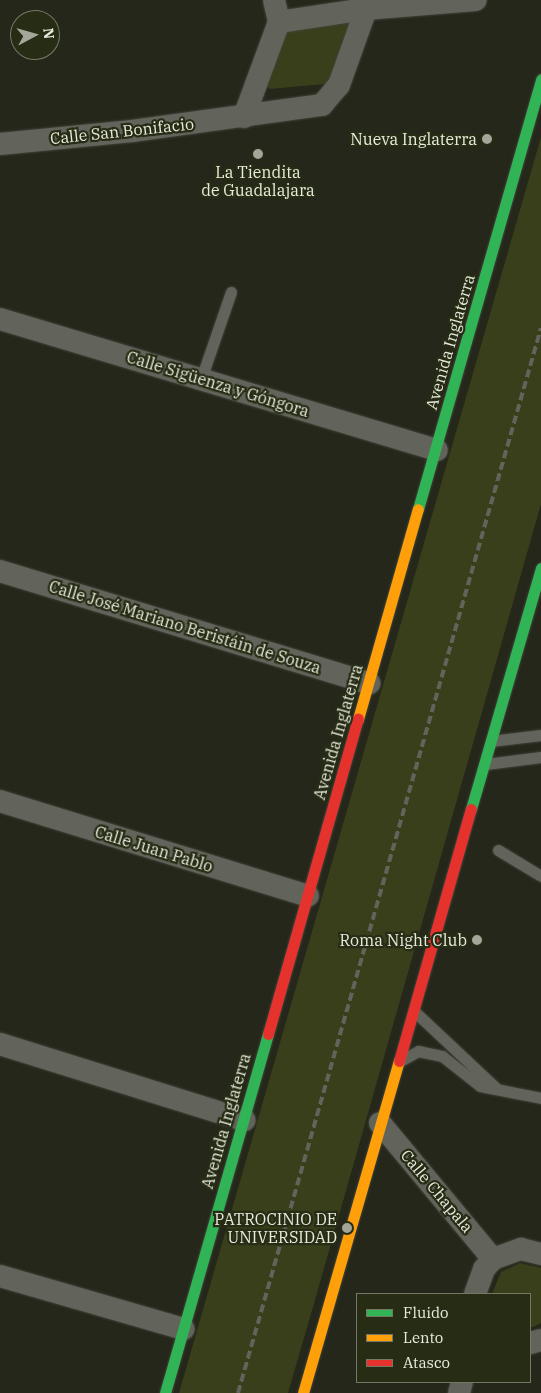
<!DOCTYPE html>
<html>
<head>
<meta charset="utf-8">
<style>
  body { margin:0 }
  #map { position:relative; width:541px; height:1393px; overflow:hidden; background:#24271a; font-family:"IBM Plex Serif",serif }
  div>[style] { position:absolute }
  .green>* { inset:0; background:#393f1b }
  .roads { filter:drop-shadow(0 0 1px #414339) drop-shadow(0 0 1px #414339) }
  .lane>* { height:11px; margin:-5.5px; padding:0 5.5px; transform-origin:5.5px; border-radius:5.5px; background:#62645b }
  .street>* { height:22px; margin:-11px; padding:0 11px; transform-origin:11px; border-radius:11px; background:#62645b }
  .fast>* { height:11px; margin:-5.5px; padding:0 5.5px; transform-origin:5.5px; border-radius:5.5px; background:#30b455 }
  .slow>* { height:11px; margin:-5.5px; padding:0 5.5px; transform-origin:5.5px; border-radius:5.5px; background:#ff9f0a }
  .jam>* { height:11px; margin:-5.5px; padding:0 5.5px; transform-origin:5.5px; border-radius:5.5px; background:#e5322d }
  .rail>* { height:4px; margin-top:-2px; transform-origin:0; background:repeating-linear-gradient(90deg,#62645b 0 8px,transparent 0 12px) }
  .dots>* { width:14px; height:14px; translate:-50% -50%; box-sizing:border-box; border:2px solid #272c15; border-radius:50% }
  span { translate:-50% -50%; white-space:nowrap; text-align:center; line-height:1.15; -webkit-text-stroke:4.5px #272c15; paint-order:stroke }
  .street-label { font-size:16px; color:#e7ebdd }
  .poi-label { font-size:16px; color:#e7ebdd }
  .right { translate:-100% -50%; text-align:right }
  .legend { position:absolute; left:356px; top:1293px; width:175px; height:90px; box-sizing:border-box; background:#272c15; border:1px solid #747865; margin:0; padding:6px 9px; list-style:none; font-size:15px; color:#e7ebdd }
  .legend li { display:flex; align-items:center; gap:10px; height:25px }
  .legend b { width:25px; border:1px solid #747865 }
  .north { position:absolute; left:10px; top:10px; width:50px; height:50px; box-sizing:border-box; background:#272c15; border:1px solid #747865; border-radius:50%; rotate:84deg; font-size:14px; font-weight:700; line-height:20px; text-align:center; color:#e7ebdd }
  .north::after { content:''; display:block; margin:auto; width:18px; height:22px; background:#a3a699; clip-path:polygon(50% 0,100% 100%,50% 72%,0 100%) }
</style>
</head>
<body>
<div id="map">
  <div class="green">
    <div style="clip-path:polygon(361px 12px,335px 83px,270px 89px,265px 84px,283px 23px)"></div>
    <div style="clip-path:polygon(541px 137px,541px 504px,313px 1307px,288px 1393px,179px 1393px)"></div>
    <div style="clip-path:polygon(520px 1263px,541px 1268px,541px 1323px,533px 1327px,530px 1327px,530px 1294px,492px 1294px,501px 1272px)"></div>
  </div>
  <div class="roads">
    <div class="lane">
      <div style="left:201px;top:379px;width:92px;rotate:-71deg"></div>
      <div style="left:491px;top:741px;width:50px;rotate:-6.8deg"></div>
      <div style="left:486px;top:764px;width:55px;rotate:-7.3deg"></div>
      <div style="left:498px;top:850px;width:50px;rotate:31.2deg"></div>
      <div style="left:414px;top:1011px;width:114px;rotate:43.2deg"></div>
      <div style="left:402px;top:1060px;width:18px;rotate:-29deg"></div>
      <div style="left:418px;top:1051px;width:25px;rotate:12deg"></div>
      <div style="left:442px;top:1056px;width:48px;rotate:38.3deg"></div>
      <div style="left:480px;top:1086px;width:62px;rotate:11.1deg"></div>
    </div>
    <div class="street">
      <div style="left:274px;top:0;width:23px;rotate:77deg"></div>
      <div style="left:279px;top:22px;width:88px;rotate:-8.5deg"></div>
      <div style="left:366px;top:9px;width:110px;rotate:-4.7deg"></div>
      <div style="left:244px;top:117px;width:101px;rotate:-69.8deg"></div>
      <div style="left:0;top:144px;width:133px;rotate:-5.6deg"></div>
      <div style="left:132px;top:131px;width:192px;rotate:-7.8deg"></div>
      <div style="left:322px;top:105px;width:26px;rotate:-50deg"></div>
      <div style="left:339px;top:85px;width:81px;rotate:-70.4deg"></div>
      <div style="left:0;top:319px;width:456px;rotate:16.7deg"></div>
      <div style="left:0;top:571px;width:386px;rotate:16.9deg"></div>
      <div style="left:0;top:801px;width:322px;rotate:17.1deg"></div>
      <div style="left:0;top:1044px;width:256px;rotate:17.3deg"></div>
      <div style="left:380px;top:1123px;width:177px;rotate:50.3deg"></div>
      <div style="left:0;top:1276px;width:191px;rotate:16.1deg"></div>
      <div style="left:475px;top:1294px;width:27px;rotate:-70deg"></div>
      <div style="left:484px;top:1269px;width:13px;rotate:-48deg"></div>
      <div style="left:493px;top:1259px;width:30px;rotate:-20deg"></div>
      <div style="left:521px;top:1249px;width:21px;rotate:14deg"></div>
      <div style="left:530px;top:1343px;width:11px;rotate:-15deg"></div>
      <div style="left:459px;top:1393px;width:11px;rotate:-75deg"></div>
    </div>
    <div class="fast">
      <div style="left:418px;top:509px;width:447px;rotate:-74deg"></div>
      <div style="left:471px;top:809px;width:251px;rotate:-73.8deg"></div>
      <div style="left:165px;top:1393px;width:373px;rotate:-74deg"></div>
    </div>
    <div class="slow">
      <div style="left:358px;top:719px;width:218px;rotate:-74.1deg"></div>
      <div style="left:303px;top:1393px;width:346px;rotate:-73.9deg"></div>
    </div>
    <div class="jam">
      <div style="left:268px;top:1034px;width:328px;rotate:-74.1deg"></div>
      <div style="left:399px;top:1061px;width:262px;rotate:-74.1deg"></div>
    </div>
  </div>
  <div class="rail">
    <div style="left:238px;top:1393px;width:1107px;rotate:-74.12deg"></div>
  </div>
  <div class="dots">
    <div style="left:487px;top:139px;background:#a3a699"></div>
    <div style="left:258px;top:154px;background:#a3a699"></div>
    <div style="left:477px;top:940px;background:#a3a699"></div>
    <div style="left:347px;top:1228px;background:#a3a699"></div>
  </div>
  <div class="street-label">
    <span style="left:122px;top:131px;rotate:-6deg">Calle San Bonifacio</span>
    <span style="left:450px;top:342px;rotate:-74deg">Avenida Inglaterra</span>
    <span style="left:218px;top:384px;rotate:17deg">Calle Sigüenza y Góngora</span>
    <span style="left:185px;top:627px;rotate:17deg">Calle José Mariano Beristáin de Souza</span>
    <span style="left:338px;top:732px;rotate:-74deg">Avenida Inglaterra</span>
    <span style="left:154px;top:849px;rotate:17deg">Calle Juan Pablo</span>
    <span style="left:226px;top:1121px;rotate:-74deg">Avenida Inglaterra</span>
    <span style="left:437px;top:1191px;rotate:50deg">Calle Chapala</span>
  </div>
  <div class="poi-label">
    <span class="right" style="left:477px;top:139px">Nueva Inglaterra</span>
    <span style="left:258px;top:181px">La Tiendita<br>de Guadalajara</span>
    <span class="right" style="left:467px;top:940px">Roma Night Club</span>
    <span class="right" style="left:337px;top:1228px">PATROCINIO DE<br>UNIVERSIDAD</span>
  </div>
  <ul class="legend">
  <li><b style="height:6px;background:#30b455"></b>Fluido</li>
  <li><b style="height:6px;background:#ff9f0a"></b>Lento</li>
  <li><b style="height:6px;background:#e5322d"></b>Atasco</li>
  </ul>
  <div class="north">N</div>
</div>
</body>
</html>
